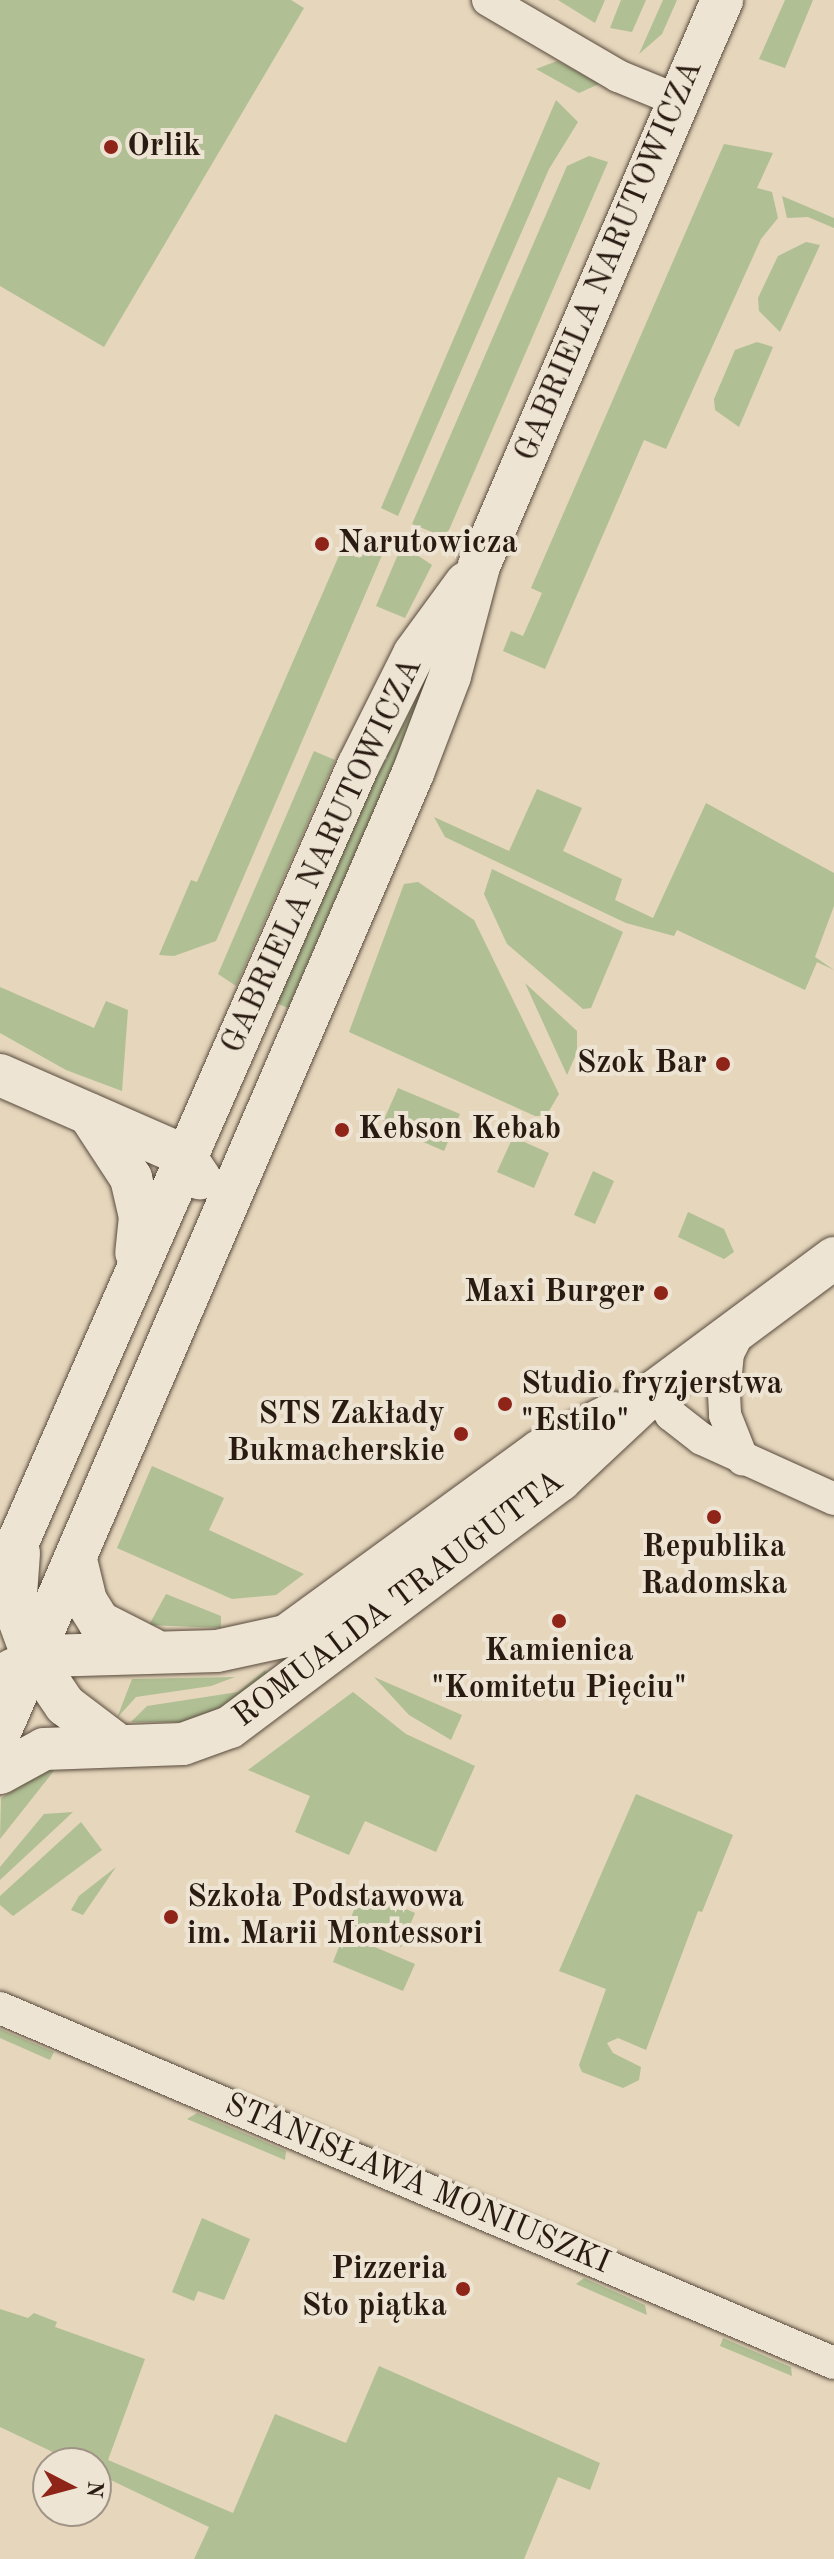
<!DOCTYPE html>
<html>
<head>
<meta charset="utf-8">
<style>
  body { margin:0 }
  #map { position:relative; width:834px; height:2559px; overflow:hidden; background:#e5d6bc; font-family:"Old Standard TT",serif }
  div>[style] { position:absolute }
  .green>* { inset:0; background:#b0bf94 }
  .roads { filter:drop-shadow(0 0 2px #584a3c) drop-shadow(0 0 2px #584a3c) }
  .minor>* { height:32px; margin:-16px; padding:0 16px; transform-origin:16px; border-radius:16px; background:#eee4d3 }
  .tertiary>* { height:42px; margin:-21px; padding:0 21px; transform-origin:21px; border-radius:21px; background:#eee4d3 }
  .dots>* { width:22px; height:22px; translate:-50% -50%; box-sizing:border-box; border:4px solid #eee4d3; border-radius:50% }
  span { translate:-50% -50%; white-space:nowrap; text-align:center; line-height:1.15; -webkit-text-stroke:8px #eee4d3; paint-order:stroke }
  .poi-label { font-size:32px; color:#291b12; font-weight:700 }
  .left { translate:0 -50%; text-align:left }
  .right { translate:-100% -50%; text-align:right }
  .street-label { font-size:32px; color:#291b12 }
  .north { position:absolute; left:32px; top:2447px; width:80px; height:80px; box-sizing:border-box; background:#eee4d3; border:2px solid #9f9486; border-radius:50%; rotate:96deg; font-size:22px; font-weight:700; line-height:32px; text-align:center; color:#291b12 }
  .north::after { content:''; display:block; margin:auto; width:28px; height:36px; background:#8f2418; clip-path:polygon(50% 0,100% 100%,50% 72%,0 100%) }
</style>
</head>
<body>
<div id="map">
  <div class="green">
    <div style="clip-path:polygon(0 0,291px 0,304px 8px,104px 347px,0 286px)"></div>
    <div style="clip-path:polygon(558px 0,605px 0,595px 23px)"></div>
    <div style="clip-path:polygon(621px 0,646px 0,632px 32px,610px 28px)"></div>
    <div style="clip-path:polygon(663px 0,677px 0,662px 34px,639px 54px)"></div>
    <div style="clip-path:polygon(785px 0,813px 0,785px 68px,759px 59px)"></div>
    <div style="clip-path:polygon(557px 61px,567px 66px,599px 84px,579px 93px,536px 69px)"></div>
    <div style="clip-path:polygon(556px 100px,578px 122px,549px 169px,398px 516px,381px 508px)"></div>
    <div style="clip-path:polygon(724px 144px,773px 153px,757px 188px,772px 192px,778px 218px,761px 239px,666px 449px,644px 440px,545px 669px,503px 651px,511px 631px,523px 636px,542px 593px,531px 588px)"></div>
    <div style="clip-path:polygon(589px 156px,608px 162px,449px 530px,442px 536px,412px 524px,567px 166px)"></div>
    <div style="clip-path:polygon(782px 196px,834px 218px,834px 228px,808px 217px,787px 218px)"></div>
    <div style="clip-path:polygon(806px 242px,820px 245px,780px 332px,759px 311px,758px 298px,778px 256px)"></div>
    <div style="clip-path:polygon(757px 342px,773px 347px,739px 427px,715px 410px,714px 399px,735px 350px)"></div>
    <div style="clip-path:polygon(368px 538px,380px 544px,383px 553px,216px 941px,174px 956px,159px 955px,191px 880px,197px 882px,341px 551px,360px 558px)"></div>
    <div style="clip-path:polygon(402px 545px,432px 565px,405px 618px,376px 606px)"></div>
    <div style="clip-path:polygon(421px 692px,423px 697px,288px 1008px,274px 1002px,356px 813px)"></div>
    <div style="clip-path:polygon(314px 751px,335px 760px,236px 986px,218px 974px)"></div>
    <div style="clip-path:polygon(537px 789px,582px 808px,563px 851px,622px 879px,615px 900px,653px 918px,706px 803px,834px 873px,834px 906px,815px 957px,834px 970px,817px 962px,805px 990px,677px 930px,674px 936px,626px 923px,445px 837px,434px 817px,509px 851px)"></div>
    <div style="clip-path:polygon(492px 869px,623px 932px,591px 1008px,583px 1009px,507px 944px,484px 894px)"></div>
    <div style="clip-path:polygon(418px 882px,474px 920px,559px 1094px,546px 1116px,535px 1116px,349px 1032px,404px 884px)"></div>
    <div style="clip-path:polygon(525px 983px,577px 1031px,577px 1052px,567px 1075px)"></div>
    <div style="clip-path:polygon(0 987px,94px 1028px,106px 1001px,128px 1010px,122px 1091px,66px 1070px,0 1033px)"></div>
    <div style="clip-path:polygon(398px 1088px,460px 1114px,444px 1151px,382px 1124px)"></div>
    <div style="clip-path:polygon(513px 1137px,549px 1153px,534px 1188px,497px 1172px)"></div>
    <div style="clip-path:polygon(593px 1171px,614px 1181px,595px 1224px,574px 1215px)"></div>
    <div style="clip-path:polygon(688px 1212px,724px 1229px,734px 1252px,724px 1259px,678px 1237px)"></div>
    <div style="clip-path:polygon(152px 1466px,224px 1498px,209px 1530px,304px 1574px,276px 1595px,232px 1599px,117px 1548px)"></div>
    <div style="clip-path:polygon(166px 1594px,221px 1616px,221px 1628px,149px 1625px)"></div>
    <div style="clip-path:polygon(265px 1670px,269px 1675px,222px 1707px,185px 1722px,131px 1722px,147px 1706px,238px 1692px)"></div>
    <div style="clip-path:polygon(235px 1677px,211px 1686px,136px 1697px,117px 1718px,132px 1679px)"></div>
    <div style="clip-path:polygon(374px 1677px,462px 1715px,451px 1740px,409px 1715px)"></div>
    <div style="clip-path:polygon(353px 1692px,406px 1734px,475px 1766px,436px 1852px,365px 1821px,349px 1855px,295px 1832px,310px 1796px,248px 1770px)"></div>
    <div style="clip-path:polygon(55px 1765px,53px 1772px,0 1839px,1px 1798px)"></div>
    <div style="clip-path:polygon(636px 1794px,733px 1835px,702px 1912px,698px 1911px,646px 2050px,618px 2038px,607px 2043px,613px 2053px,641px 2067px,639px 2080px,623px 2088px,582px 2072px,579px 2065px,606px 1989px,559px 1971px)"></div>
    <div style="clip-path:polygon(73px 1812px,0 1880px,0 1867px,44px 1814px)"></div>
    <div style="clip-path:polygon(81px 1822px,102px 1850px,13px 1916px,0 1905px,0 1896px)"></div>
    <div style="clip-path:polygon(116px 1867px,83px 1915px,71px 1910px,79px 1896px)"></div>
    <div style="clip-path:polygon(362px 1890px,415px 1913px,401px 1947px,348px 1925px)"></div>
    <div style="clip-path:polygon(344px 1934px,415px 1964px,403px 1991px,333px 1962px)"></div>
    <div style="clip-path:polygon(0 2029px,54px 2052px,50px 2060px,0 2038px)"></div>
    <div style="clip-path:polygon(197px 2113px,286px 2151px,285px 2160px,187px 2119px)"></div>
    <div style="clip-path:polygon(202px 2218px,250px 2239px,224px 2300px,198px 2291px,194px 2301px,172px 2292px)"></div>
    <div style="clip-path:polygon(584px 2278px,645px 2305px,647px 2315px,576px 2284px)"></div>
    <div style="clip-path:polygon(0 2309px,28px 2318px,34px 2313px,57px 2322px,55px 2327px,145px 2359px,108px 2460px,233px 2513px,275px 2414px,346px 2443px,379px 2366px,600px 2463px,590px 2490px,558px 2477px,524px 2559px,194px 2559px,209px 2527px,96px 2473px,96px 2463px,76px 2463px,0 2427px)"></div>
    <div style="clip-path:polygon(723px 2338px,791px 2367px,792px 2376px,720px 2346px)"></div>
  </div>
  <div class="roads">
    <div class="minor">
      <div style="left:488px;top:0;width:151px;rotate:30.3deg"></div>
      <div style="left:618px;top:76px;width:66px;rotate:22.3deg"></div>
      <div style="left:742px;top:1326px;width:30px;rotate:117deg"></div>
      <div style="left:728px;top:1353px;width:41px;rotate:95.6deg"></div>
      <div style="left:724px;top:1394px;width:21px;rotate:87deg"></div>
      <div style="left:725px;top:1415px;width:48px;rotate:68.2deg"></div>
      <div style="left:655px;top:1391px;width:29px;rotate:56deg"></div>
      <div style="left:671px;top:1415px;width:39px;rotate:38deg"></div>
      <div style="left:702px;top:1439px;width:145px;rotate:24.4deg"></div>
      <div style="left:0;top:2008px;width:906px;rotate:23.06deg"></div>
    </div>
    <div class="tertiary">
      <div style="left:0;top:1075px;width:202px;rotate:23.6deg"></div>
      <div style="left:185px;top:1156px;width:27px;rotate:56deg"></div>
      <div style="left:89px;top:1114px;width:77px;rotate:56.7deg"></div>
      <div style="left:131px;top:1178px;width:40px;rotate:77deg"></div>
      <div style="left:140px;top:1217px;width:36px;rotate:96deg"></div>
      <div style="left:19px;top:1553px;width:56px;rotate:94.1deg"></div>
      <div style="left:15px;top:1609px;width:52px;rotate:69.8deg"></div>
      <div style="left:33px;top:1658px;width:57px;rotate:55.8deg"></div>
      <div style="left:65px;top:1705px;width:63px;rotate:37.2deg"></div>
      <div style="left:76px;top:1560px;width:42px;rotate:76.3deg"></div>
      <div style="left:86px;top:1601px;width:25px;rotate:58deg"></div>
      <div style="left:99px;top:1622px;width:59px;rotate:27deg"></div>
      <div style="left:0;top:1583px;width:892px;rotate:-66.34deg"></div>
      <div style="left:358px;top:766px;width:125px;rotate:-63.4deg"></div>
      <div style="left:414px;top:654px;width:88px;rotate:-53.8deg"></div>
      <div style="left:12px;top:1670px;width:36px;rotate:-23deg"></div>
      <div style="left:45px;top:1656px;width:172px;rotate:-1.7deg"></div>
      <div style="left:217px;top:1651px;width:71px;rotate:-12.3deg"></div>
      <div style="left:286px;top:1636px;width:314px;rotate:-36.1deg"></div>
      <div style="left:540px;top:1451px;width:83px;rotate:-27.2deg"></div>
      <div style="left:0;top:1732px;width:1044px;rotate:-66.7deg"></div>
      <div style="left:413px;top:773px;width:104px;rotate:-69.1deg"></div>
      <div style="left:450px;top:676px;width:114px;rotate:-75.2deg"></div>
      <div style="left:479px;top:566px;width:616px;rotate:-66.76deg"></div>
      <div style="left:0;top:1773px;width:50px;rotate:-28.6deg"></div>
      <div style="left:44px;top:1749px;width:139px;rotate:-2.1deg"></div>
      <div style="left:183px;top:1744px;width:50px;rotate:-19.9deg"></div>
      <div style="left:230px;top:1727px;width:412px;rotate:-36.8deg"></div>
      <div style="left:560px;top:1480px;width:130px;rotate:-43.1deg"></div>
      <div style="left:655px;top:1391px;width:223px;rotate:-36.6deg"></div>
    </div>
  </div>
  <div class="dots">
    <div style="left:111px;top:147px;background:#8f2418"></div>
    <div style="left:322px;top:544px;background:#8f2418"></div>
    <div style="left:723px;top:1064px;background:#8f2418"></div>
    <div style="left:342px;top:1130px;background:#8f2418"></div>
    <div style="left:661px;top:1293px;background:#8f2418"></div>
    <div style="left:505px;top:1404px;background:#8f2418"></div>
    <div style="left:461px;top:1434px;background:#8f2418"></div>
    <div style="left:714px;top:1517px;background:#8f2418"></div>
    <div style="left:559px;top:1621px;background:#8f2418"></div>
    <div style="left:171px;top:1917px;background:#8f2418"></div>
    <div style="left:463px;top:2289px;background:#8f2418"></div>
  </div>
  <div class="poi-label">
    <span class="left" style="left:127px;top:147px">Orlik</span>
    <span class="left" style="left:338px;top:544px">Narutowicza</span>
    <span class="right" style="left:707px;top:1064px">Szok Bar</span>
    <span class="left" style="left:358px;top:1130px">Kebson Kebab</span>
    <span class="right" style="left:645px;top:1293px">Maxi Burger</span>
    <span class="left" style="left:521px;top:1404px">Studio fryzjerstwa<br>"Estilo"</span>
    <span class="right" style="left:445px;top:1434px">STS Zakłady<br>Bukmacherskie</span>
    <span style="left:714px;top:1567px">Republika<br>Radomska</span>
    <span style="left:559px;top:1671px">Kamienica<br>"Komitetu Pięciu"</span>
    <span class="left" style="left:187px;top:1917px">Szkoła Podstawowa<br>im. Marii Montessori</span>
    <span class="right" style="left:447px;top:2289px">Pizzeria<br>Sto piątka</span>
  </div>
  <div class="street-label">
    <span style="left:610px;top:261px;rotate:-67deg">GABRIELA NARUTOWICZA</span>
    <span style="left:323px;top:856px;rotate:-65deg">GABRIELA NARUTOWICZA</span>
    <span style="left:399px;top:1600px;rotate:-37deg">ROMUALDA TRAUGUTTA</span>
    <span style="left:417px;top:2185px;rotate:23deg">STANISŁAWA MONIUSZKI</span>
  </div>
  <div class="north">N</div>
</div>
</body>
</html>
